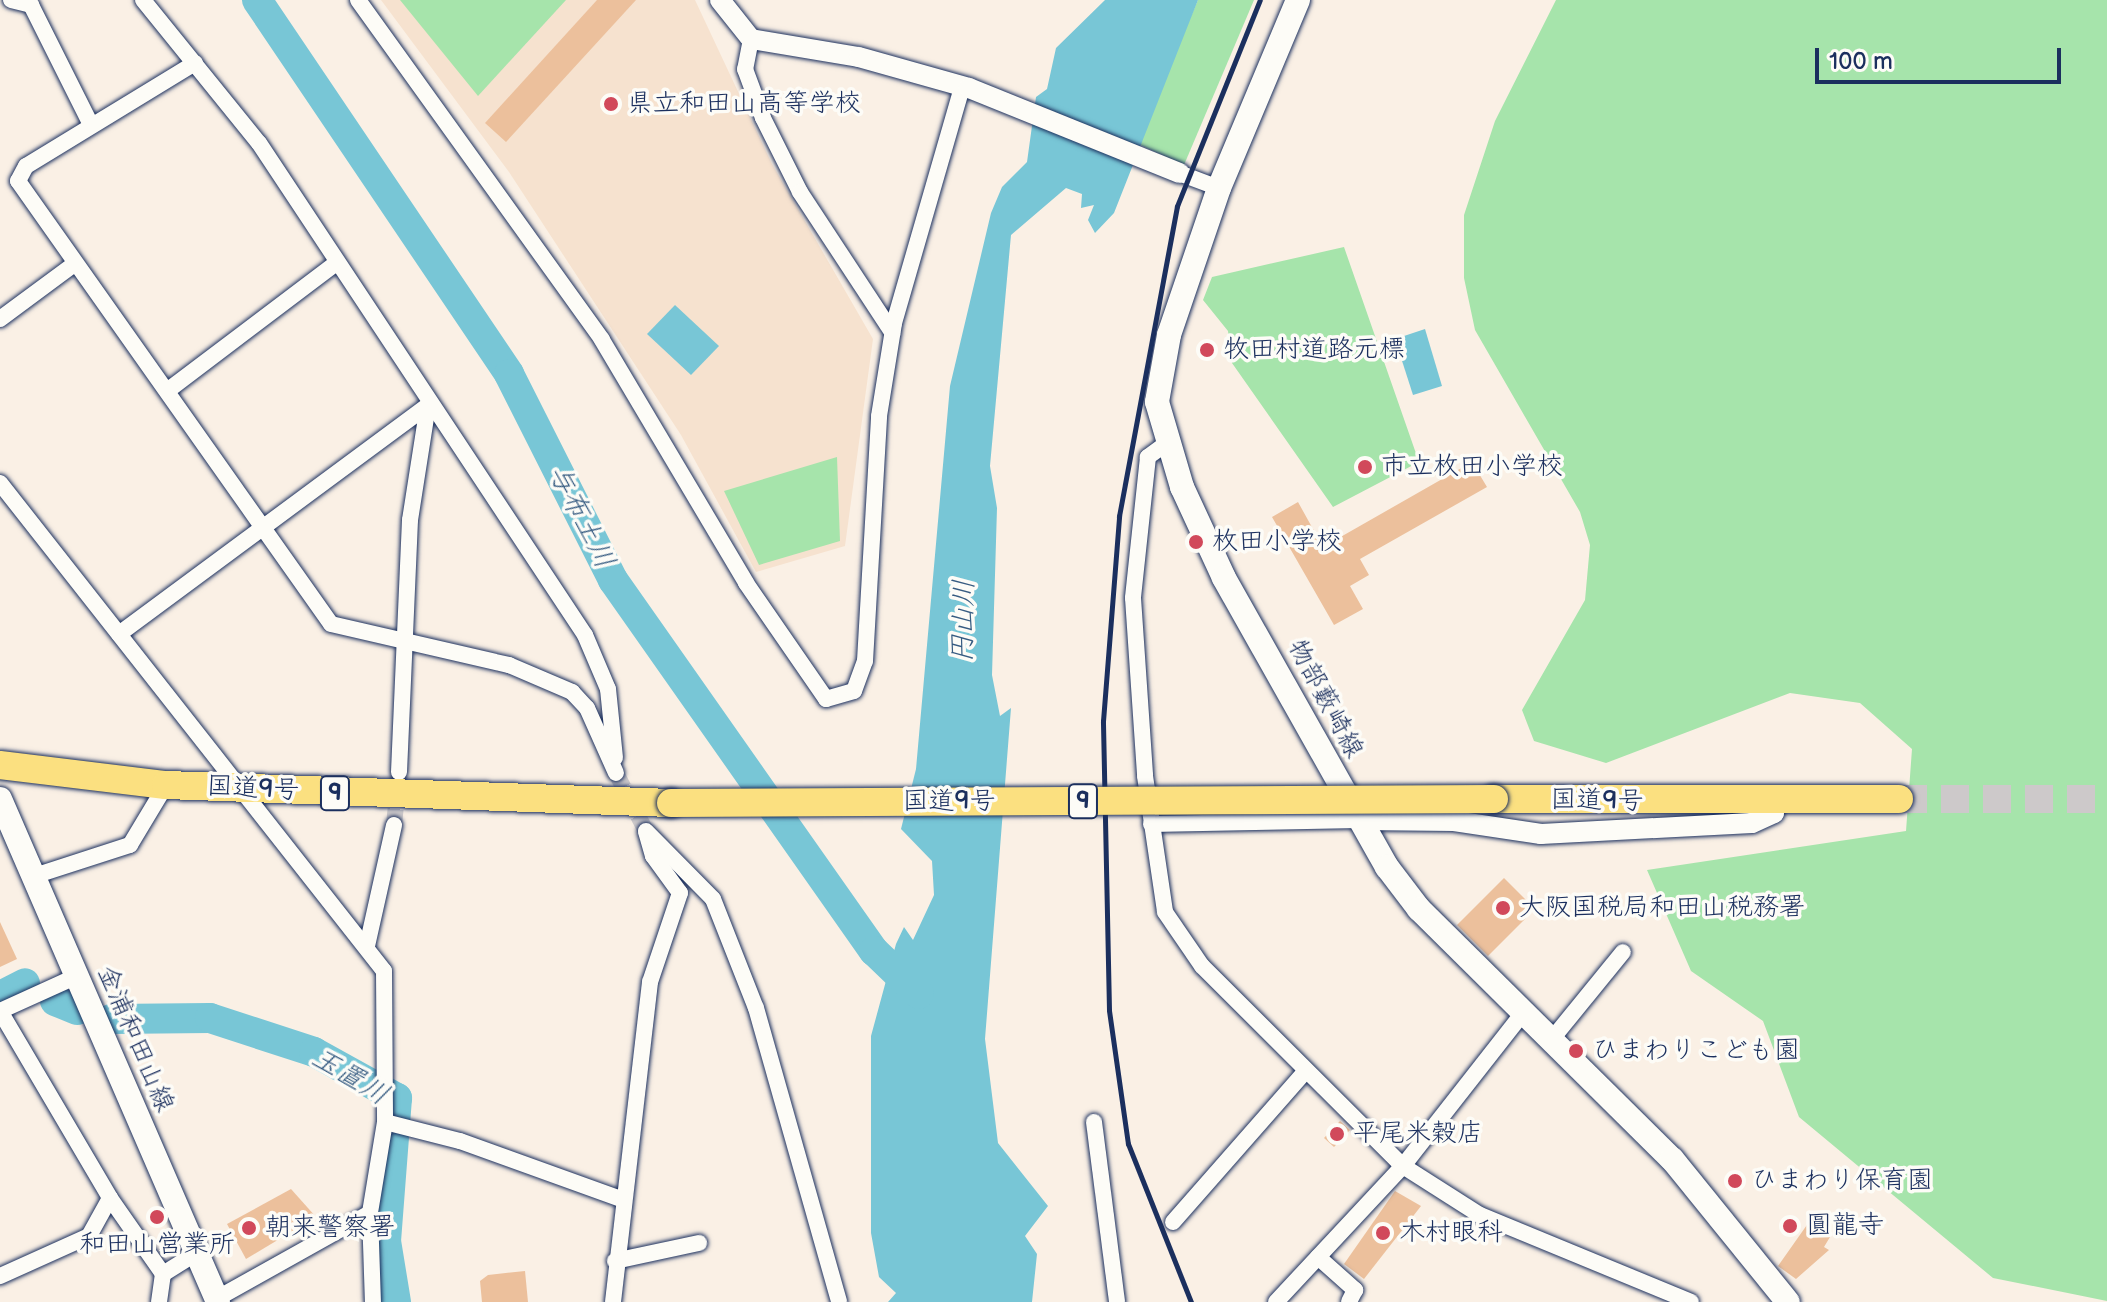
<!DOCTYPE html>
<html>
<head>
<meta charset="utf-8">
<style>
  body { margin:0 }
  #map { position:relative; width:2107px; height:1302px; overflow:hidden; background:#faf0e5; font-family:"Balsamiq Sans","Klee One",sans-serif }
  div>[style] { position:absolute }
  .built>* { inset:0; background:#f6e2cf }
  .green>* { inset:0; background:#a6e4ab }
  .water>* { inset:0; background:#78c6d6 }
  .river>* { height:30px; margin:-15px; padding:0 15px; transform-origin:15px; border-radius:15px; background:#78c6d6 }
  .building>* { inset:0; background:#ecc09c }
  .minor-tunnel>* { height:16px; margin-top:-8px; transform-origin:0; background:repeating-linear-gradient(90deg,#cdc9ca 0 16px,transparent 0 24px) }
  .trunk-tunnel>* { height:28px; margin-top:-14px; transform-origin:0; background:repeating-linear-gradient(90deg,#cdc9ca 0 28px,transparent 0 42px) }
  .roads { filter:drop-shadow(0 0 2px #1b2f5e) drop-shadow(0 0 2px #1b2f5e) }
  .minor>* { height:16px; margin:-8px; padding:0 8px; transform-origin:8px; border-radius:8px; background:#fdfcf7 }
  .tertiary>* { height:20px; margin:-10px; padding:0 10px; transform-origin:10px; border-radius:10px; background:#fdfcf7 }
  .secondary>* { height:24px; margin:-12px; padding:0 12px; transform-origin:12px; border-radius:12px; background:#fdfcf7 }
  .trunk>* { height:28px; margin:-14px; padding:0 14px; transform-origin:14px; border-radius:14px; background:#fbe080 }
  .rail>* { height:5px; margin:-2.5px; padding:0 2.5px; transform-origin:2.5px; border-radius:2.5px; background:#1b2f5e }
  .bridges { filter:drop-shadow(0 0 2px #1b2f5e) drop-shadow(0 0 2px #1b2f5e) }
  .trunk-bridge>* { height:28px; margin:-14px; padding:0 14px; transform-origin:14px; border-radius:14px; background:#fbe080 }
  .dots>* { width:22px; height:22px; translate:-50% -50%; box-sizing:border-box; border:4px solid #fdfcf7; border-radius:50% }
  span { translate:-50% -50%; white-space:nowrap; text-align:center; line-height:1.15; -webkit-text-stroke:7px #fdfcf7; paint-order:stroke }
  .shield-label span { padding:2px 6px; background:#fdfcf7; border:2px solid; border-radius:6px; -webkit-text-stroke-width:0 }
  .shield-label { font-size:24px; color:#1b2f5e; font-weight:700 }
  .poi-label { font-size:26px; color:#1b2f5e }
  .left { translate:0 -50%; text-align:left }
  .street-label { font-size:26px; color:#1b2f5e }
  .water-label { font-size:28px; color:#375c82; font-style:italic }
  .scale { position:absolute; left:1815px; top:48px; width:246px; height:36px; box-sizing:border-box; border:4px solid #1b2f5e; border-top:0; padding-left:10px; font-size:24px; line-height:28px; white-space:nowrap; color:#1b2f5e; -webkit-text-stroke:6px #fdfcf7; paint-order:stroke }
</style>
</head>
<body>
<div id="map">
  <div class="built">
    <div style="clip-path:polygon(381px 0,695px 0,772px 164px,873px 339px,845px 546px,756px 572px,681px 435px,509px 172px)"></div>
  </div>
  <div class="green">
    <div style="clip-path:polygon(400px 0,566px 0,478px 96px)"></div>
    <div style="clip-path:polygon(1198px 0,1254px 0,1184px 165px,1136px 143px)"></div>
    <div style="clip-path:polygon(1556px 0,2107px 0,2107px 1301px,1993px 1278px,1799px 1117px,1763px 1021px,1691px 971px,1647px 870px,1906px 831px,1912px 749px,1860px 703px,1790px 693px,1606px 763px,1534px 741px,1522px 710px,1585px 600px,1590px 545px,1580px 512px,1475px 330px,1464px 278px,1464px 215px,1495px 121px)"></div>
    <div style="clip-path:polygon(1344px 247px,1419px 462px,1333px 507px,1232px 363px,1228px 331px,1203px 300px,1212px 277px)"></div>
    <div style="clip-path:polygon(837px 457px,840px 541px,759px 565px,724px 491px)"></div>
  </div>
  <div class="water">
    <div style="clip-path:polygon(1105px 0,1198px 0,1114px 213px,1095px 233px,1088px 220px,1094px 205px,1081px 208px,1082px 194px,1066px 188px,1011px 235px,990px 466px,997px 508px,992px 675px,1000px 716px,1011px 708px,985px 1039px,998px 1143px,1048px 1206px,1025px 1236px,1037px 1254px,1032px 1302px,888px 1302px,896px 1293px,879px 1277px,871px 1233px,871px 1036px,896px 944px,904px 927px,913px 940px,934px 895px,932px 861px,901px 829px,916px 769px,950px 386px,991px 213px,1002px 187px,1027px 162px,1036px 97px,1047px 89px,1056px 48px)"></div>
    <div style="clip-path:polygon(675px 305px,719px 346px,691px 375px,647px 334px)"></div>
    <div style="clip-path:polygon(1425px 329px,1442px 386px,1413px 395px,1395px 339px)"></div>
  </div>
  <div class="river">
    <div style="left:257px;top:0;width:451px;rotate:56deg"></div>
    <div style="left:509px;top:374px;width:231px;rotate:63.2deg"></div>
    <div style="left:613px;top:580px;width:454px;rotate:54.9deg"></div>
    <div style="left:874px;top:951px;width:62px;rotate:43.7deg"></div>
    <div style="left:0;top:996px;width:28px;rotate:-27deg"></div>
    <div style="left:55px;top:1001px;width:24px;rotate:22deg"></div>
    <div style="left:111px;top:1019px;width:99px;rotate:-0.6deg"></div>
    <div style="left:210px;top:1018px;width:109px;rotate:18.1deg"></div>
    <div style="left:314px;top:1052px;width:95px;rotate:29deg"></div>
    <div style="left:397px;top:1098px;width:143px;rotate:94.4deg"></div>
    <div style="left:386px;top:1241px;width:62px;rotate:80.7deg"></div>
  </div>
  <div class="building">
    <div style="clip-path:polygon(597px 0,636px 0,506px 142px,485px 123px)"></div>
    <div style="clip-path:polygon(1472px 462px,1487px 487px,1360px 559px,1369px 575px,1350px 586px,1363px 609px,1334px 625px,1272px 517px,1298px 502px,1323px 547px)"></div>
    <div style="clip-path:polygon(1504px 878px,1535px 909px,1488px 956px,1457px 925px)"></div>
    <div style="clip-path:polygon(0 922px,17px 959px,0 967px)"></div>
    <div style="clip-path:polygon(1340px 1121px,1350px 1130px,1334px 1147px,1324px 1138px)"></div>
    <div style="clip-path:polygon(291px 1189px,316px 1217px,246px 1259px,227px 1224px)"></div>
    <div style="clip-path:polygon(1395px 1191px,1421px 1206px,1364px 1279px,1344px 1264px)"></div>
    <div style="clip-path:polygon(1809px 1222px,1830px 1237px,1824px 1247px,1829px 1250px,1796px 1279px,1778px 1266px)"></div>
    <div style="clip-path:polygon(525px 1271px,528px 1302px,482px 1302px,480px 1281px,488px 1275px)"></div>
  </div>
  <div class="minor-tunnel">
    <div style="left:616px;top:773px;width:65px;rotate:62.7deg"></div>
    <div style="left:394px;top:825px;width:40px;rotate:-84.3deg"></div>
  </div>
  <div class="trunk-tunnel">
    <div style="left:1899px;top:799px;width:208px"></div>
  </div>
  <div class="roads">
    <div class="minor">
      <div style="left:11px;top:0;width:21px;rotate:14deg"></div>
      <div style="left:31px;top:5px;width:134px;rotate:63.4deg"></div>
      <div style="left:143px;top:0;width:184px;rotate:51deg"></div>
      <div style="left:259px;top:143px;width:590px;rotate:56.47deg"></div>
      <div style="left:585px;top:635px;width:59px;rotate:66.9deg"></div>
      <div style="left:608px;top:689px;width:69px;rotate:84.2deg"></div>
      <div style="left:358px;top:0;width:418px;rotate:54.3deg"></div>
      <div style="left:602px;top:340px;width:282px;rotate:59.3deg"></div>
      <div style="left:746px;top:583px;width:141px;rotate:55.4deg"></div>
      <div style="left:826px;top:699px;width:29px;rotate:-16deg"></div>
      <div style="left:854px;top:691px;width:32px;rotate:-70deg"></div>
      <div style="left:865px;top:661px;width:245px;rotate:-86.7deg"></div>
      <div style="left:879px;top:416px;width:94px;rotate:-80.8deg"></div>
      <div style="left:894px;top:323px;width:246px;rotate:-73.9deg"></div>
      <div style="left:751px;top:39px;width:31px;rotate:101deg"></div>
      <div style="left:745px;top:69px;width:52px;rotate:69.8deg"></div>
      <div style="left:763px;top:118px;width:83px;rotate:63.4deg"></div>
      <div style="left:800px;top:192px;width:168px;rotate:56.7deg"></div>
      <div style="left:195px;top:63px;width:198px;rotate:148.6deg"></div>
      <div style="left:26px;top:166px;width:17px;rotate:118deg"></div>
      <div style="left:18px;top:181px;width:542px;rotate:54.76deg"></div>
      <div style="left:331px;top:624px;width:183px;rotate:13deg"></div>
      <div style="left:509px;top:665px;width:69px;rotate:23.2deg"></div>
      <div style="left:572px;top:692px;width:22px;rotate:47deg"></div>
      <div style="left:587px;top:708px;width:71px;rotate:66deg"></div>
      <div style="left:1179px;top:173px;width:43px;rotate:20.6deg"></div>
      <div style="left:0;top:319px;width:91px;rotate:-36.5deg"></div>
      <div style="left:167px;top:391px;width:212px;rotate:-37.1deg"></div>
      <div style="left:1167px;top:443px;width:24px;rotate:144deg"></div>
      <div style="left:1148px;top:457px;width:142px;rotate:96.1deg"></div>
      <div style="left:1133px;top:598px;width:178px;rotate:86.1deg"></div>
      <div style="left:1145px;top:776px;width:137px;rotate:81.6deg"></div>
      <div style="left:1165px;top:912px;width:65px;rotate:55.6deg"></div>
      <div style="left:1202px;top:966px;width:284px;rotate:44.9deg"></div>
      <div style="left:1403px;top:1166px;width:91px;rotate:32.5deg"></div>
      <div style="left:1480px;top:1215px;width:228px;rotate:22.4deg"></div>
      <div style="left:0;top:483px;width:621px;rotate:51.8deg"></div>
      <div style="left:384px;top:971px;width:151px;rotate:89.6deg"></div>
      <div style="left:385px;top:1122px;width:92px;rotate:99.4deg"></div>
      <div style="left:370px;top:1213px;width:89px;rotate:88.1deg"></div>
      <div style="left:119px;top:634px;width:385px;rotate:-36.5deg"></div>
      <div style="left:399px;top:772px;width:252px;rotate:-87.5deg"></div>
      <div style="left:410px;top:520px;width:116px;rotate:-81.1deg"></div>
      <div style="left:1151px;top:824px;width:208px;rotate:-1.1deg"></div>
      <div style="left:646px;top:831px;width:95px;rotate:45.4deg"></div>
      <div style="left:713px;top:899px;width:117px;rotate:68.5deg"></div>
      <div style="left:756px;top:1008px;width:305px;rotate:74.2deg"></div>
      <div style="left:34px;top:876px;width:101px;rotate:-17.9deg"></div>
      <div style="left:130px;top:845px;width:70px;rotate:-59deg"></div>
      <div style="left:367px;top:946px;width:124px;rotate:-77.4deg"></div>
      <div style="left:0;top:1011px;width:217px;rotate:59.5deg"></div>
      <div style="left:110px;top:1198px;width:43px;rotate:118.9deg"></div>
      <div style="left:89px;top:1236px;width:98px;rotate:155.8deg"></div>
      <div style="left:0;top:1011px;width:85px;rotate:-24.4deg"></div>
      <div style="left:1552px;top:1039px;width:112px;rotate:-50.8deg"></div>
      <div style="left:385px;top:1122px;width:77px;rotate:14.2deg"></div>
      <div style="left:460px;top:1141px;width:174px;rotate:19.8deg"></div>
      <div style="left:1094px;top:1122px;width:181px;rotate:82.7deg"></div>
      <div style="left:110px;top:1198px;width:93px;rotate:55.1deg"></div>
      <div style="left:1173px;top:1222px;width:197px;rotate:-48.7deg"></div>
      <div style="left:1318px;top:1257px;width:50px;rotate:41.7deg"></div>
      <div style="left:1355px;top:1290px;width:13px;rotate:117deg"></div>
      <div style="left:615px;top:1261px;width:86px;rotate:-12.1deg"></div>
      <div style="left:216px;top:1299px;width:176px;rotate:-29.2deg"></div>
      <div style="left:159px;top:1302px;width:28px;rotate:-82deg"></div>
      <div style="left:163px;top:1274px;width:39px;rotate:-32deg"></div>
      <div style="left:613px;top:1302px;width:322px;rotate:-83.4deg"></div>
      <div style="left:650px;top:982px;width:94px;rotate:-71.4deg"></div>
      <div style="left:680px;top:893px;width:46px;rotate:-126.1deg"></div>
      <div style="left:653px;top:856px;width:25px;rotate:-106deg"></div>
      <div style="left:1276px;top:1302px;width:186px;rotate:-47deg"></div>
      <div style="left:1403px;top:1166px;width:194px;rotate:-51.9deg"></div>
    </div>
    <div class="tertiary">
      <div style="left:720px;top:0;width:50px;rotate:51.5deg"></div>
      <div style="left:751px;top:39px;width:109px;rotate:9.5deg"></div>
      <div style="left:859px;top:57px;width:114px;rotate:15.7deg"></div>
      <div style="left:969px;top:88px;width:227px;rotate:22deg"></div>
      <div style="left:1359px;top:820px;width:95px;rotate:0.6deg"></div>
      <div style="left:1454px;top:821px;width:88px;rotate:8.5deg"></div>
      <div style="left:1541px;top:834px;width:211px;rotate:-3deg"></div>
      <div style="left:1752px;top:823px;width:24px;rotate:-24deg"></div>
      <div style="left:1774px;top:813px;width:13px;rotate:-94deg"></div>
    </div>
    <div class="secondary">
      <div style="left:1298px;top:0;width:204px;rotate:112.8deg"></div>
      <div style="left:1219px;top:188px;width:155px;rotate:108.8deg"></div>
      <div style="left:1169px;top:335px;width:68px;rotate:100.2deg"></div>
      <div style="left:1157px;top:402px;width:89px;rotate:73.6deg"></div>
      <div style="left:1182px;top:487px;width:100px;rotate:65.2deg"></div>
      <div style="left:1224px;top:578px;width:332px;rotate:60.6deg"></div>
      <div style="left:1387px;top:867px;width:53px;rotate:52.7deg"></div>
      <div style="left:1419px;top:909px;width:356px;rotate:44.7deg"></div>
      <div style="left:1672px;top:1159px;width:184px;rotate:51deg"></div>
      <div style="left:0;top:799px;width:548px;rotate:66.57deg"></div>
    </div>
    <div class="trunk">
      <div style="left:0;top:765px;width:167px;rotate:6.9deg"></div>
      <div style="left:166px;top:785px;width:505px;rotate:2.04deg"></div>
      <div style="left:1494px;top:799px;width:405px"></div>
    </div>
  </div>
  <div class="rail">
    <div style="left:1191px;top:1302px;width:170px;rotate:-111.7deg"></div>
    <div style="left:1128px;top:1144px;width:135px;rotate:-98.1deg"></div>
    <div style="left:1109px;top:1010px;width:289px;rotate:-91.2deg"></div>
    <div style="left:1103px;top:721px;width:206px;rotate:-85.5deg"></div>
    <div style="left:1119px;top:516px;width:315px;rotate:-79.4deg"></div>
    <div style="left:1177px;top:206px;width:222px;rotate:-68.1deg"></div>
  </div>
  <div class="bridges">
    <div class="trunk-bridge">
      <div style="left:671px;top:803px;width:823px;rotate:-0.28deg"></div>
    </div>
  </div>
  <div class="dots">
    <div style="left:611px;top:104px;background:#d1495b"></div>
    <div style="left:1207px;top:350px;background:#d1495b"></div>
    <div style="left:1365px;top:467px;background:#d1495b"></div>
    <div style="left:1196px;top:542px;background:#d1495b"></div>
    <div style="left:1503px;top:908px;background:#d1495b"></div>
    <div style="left:1576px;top:1051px;background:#d1495b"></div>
    <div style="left:1337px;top:1134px;background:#d1495b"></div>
    <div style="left:1735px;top:1181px;background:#d1495b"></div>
    <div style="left:157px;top:1217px;background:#d1495b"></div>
    <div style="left:1790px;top:1226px;background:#d1495b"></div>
    <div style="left:249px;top:1228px;background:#d1495b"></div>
    <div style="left:1383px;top:1233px;background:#d1495b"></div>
  </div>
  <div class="shield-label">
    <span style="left:335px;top:793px">9</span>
    <span style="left:1083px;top:801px">9</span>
  </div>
  <div class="poi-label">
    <span class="left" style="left:627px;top:104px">県立和田山高等学校</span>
    <span class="left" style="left:1223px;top:350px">牧田村道路元標</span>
    <span class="left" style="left:1381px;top:467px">市立枚田小学校</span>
    <span class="left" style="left:1212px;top:542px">枚田小学校</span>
    <span class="left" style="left:1519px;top:908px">大阪国税局和田山税務署</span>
    <span class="left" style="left:1592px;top:1051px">ひまわりこども園</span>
    <span class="left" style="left:1353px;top:1134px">平尾米穀店</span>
    <span class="left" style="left:1751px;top:1181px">ひまわり保育園</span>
    <span class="left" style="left:1806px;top:1226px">圓龍寺</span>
    <span class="left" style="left:265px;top:1228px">朝来警察署</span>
    <span class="left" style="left:1399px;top:1233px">木村眼科</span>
    <span style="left:157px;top:1245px">和田山営業所</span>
  </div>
  <div class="street-label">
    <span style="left:1325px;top:699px;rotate:62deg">物部藪崎線</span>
    <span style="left:253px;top:789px;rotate:3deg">国道9号</span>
    <span style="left:1597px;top:801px;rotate:1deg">国道9号</span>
    <span style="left:949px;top:802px">国道9号</span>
    <span style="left:135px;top:1039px;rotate:67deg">金浦和田山線</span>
  </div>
  <div class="water-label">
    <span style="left:581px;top:517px;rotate:63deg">与布土川</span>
    <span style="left:964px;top:621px;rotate:-89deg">円山川</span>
    <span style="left:350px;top:1077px;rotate:31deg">玉置川</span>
  </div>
  <div class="scale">100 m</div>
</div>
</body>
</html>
